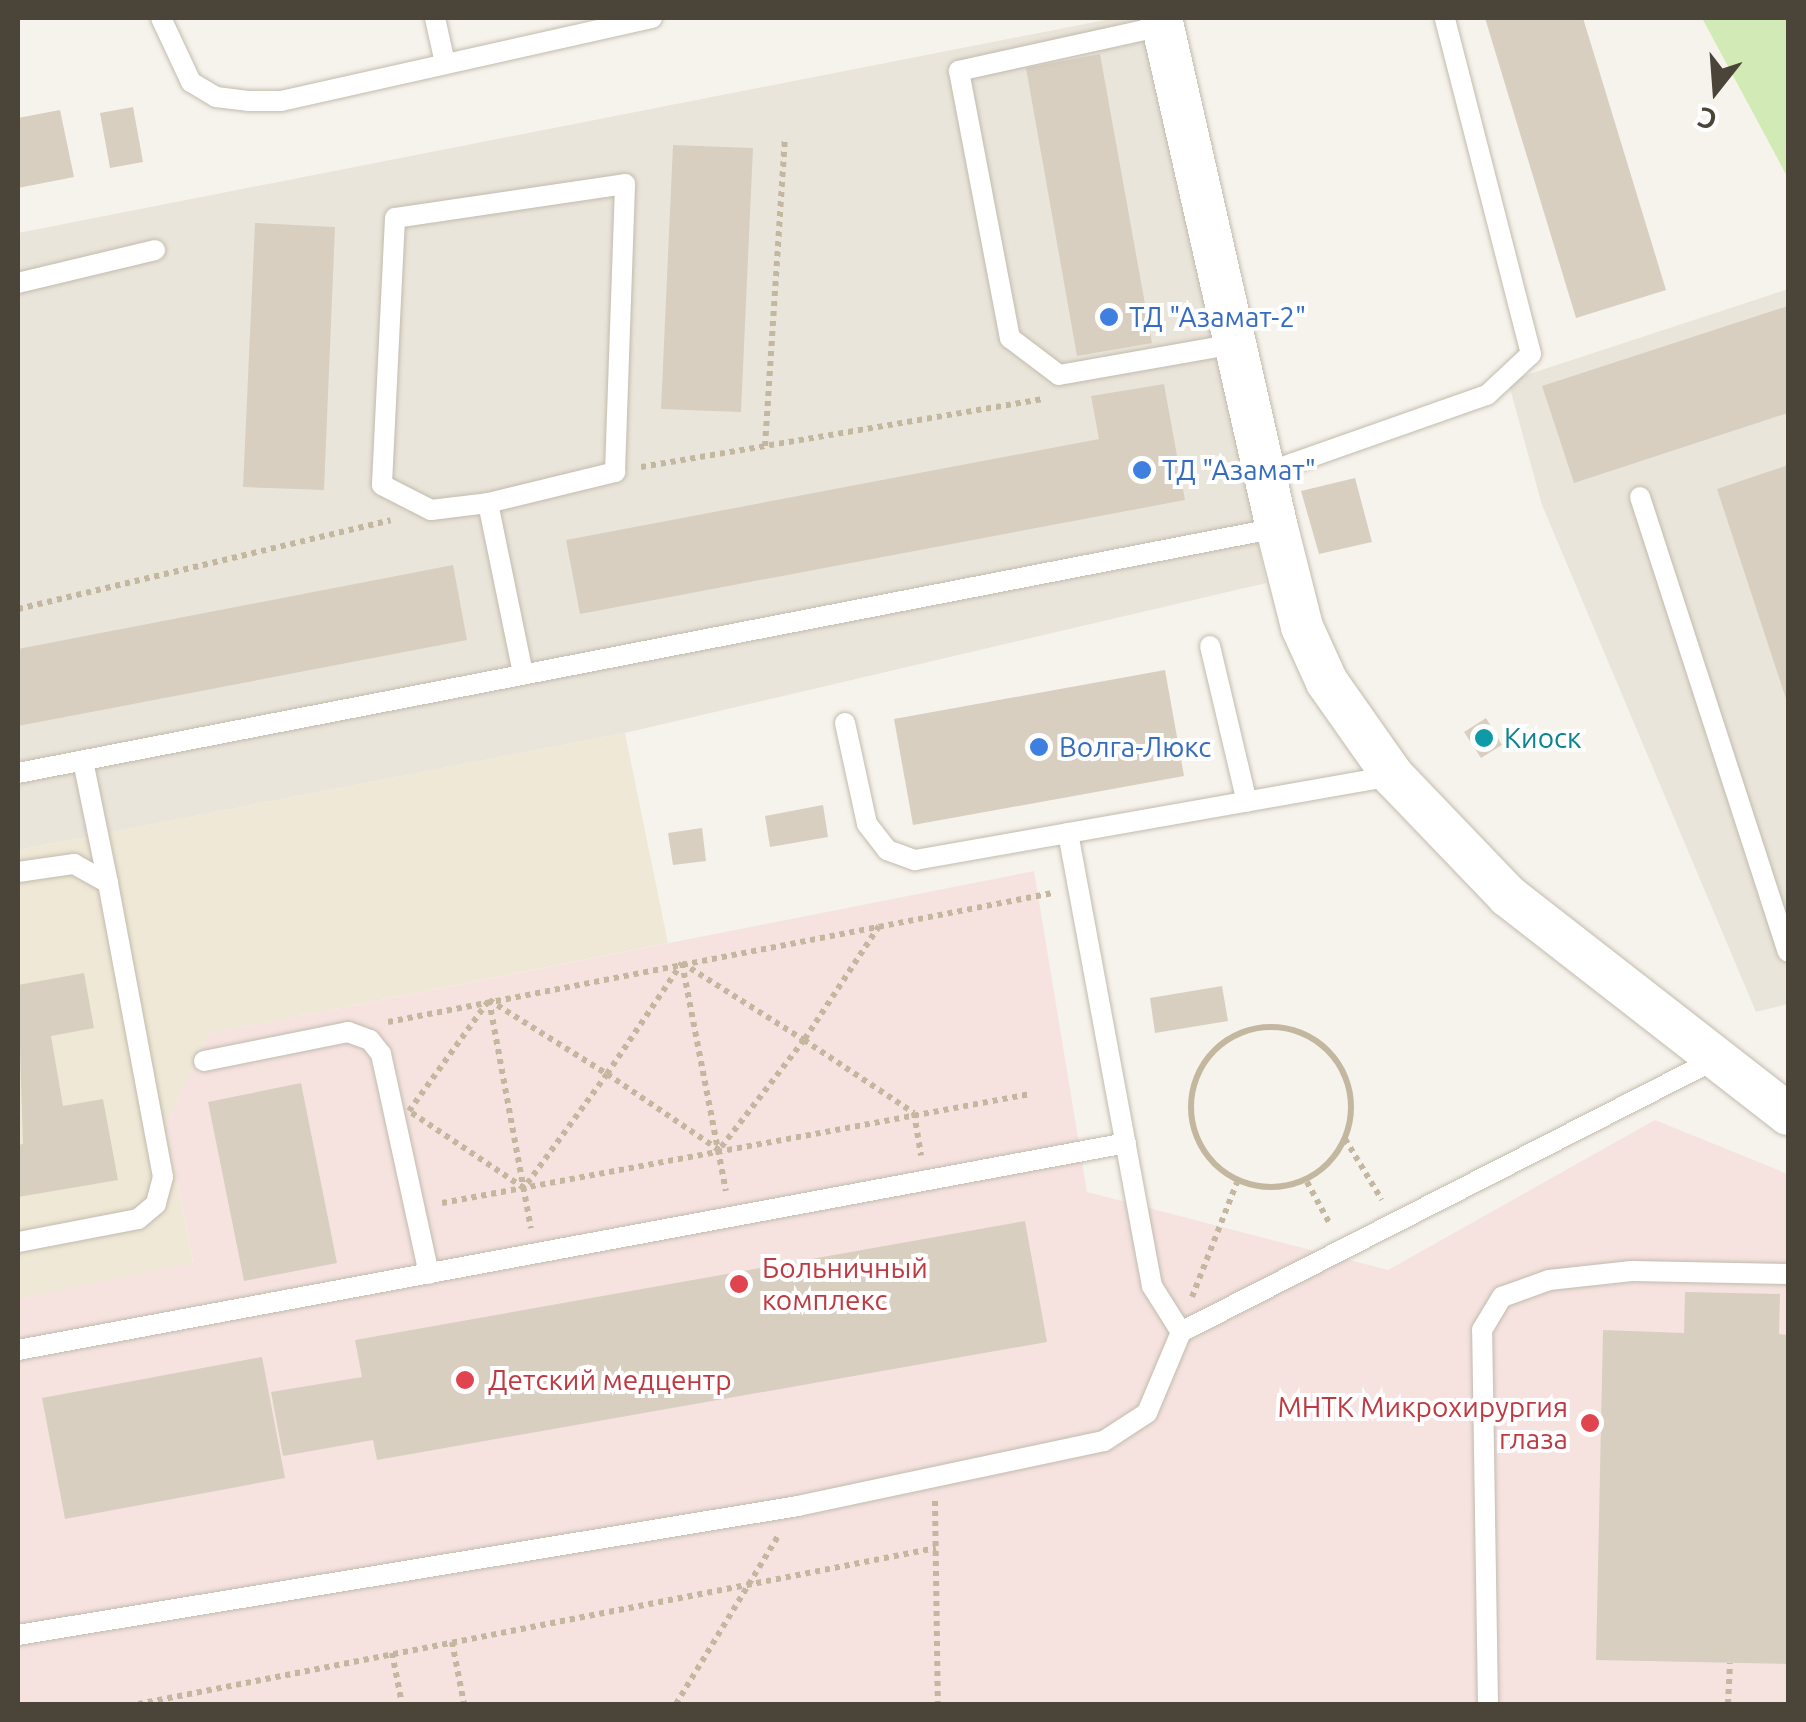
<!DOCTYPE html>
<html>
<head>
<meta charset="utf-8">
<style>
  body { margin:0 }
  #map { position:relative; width:1806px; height:1722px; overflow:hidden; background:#f6f3ec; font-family:Ubuntu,sans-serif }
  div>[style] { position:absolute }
  .residential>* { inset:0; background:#eae5da }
  .education>* { inset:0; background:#efe8d6 }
  .medical>* { inset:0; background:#f6e3e0 }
  .green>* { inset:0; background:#d2eab5 }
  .building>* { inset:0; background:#d8cfc1 }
  .path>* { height:6px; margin-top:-3px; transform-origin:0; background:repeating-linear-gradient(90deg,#c4b79f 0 5px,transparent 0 10px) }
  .path>.ring { margin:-3px; padding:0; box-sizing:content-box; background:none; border:6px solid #c4b79f; border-radius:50% }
  .roads { filter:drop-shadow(0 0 2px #c2bbae) drop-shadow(0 0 2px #c2bbae) }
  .service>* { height:20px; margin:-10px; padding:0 10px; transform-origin:10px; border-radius:10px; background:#fff }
  .minor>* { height:42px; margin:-21px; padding:0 21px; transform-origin:21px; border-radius:21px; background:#fff }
  .dots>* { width:28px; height:28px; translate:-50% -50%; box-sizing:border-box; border:5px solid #fff; border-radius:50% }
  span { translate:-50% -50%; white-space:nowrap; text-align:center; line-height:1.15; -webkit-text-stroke:8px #fff; paint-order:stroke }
  .shop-label { font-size:28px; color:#366cbe }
  .left { translate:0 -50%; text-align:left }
  .culture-label { font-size:28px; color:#0d838f }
  .health-label { font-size:28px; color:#be3a42 }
  .right { translate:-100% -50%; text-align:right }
  .frame { position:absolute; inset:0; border:20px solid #4b4439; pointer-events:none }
  .north { position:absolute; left:1666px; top:40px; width:100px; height:100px; -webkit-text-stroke:8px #fff; paint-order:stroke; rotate:197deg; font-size:28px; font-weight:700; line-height:40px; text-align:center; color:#4b4439 }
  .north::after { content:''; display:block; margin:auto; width:35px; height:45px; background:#4b4439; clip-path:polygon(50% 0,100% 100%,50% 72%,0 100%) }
</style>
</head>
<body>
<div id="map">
  <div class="residential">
    <div style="clip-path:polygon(1115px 18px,1153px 18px,1266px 583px,625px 733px,18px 850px,18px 233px)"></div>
    <div style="clip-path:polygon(1788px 289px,1788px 1004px,1756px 1012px,1542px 505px,1508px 381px)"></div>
  </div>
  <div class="education">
    <div style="clip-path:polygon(625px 733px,668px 943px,209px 1034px,166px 1124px,193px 1264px,18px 1299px,18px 850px)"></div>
  </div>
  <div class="medical">
    <div style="clip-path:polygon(1034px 871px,1087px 1192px,1388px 1270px,1655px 1120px,1788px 1174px,1788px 1704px,18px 1704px,18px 1299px,193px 1263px,166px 1124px,209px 1034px)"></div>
  </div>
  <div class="green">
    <div style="clip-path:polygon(1702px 18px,1788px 18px,1788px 178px)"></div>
  </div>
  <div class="building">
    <div style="clip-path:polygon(1485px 18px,1583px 18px,1666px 290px,1576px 318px)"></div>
    <div style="clip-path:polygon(1100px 54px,1152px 343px,1077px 356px,1026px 68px)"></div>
    <div style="clip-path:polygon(133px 107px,143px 162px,110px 168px,100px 113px)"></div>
    <div style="clip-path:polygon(60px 110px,74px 177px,18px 188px,18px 118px)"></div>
    <div style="clip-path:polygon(673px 145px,753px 148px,741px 412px,661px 409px)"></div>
    <div style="clip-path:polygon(255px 223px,335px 227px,324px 490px,243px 487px)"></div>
    <div style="clip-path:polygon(1788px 306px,1788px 413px,1574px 483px,1542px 386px)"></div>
    <div style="clip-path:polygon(1164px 384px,1185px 500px,580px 614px,566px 540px,1099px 439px,1091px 396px)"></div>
    <div style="clip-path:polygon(1788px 465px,1788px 705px,1717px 489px)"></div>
    <div style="clip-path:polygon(1355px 478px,1372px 542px,1319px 554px,1301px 491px)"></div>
    <div style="clip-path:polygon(453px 565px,467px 640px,18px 726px,18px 649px)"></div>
    <div style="clip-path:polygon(1165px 670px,1184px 776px,913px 825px,894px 719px)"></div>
    <div style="clip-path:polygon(1486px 718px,1502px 745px,1481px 758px,1464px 732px)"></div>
    <div style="clip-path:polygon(823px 805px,828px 837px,770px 847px,765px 816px)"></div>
    <div style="clip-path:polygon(702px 828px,706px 861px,673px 865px,668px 833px)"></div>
    <div style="clip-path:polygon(84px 973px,94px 1028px,51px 1036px,63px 1106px,103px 1099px,118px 1180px,18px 1197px,18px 1145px,23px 1144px,18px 985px)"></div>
    <div style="clip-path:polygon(1222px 986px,1228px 1021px,1155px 1033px,1150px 998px)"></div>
    <div style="clip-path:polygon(301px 1083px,337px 1263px,244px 1281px,208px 1102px)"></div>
    <div style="clip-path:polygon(1025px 1221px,1047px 1342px,377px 1460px,373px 1440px,283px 1456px,271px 1392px,362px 1377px,355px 1340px)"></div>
    <div style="clip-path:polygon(1685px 1292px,1780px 1294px,1779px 1334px,1788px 1335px,1788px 1664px,1596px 1660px,1603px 1330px,1684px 1333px)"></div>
    <div style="clip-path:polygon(262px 1357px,285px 1478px,65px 1519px,42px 1398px)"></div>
  </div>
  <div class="path">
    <div style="left:765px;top:446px;width:309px;rotate:-86.3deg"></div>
    <div style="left:641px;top:467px;width:408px;rotate:-9.6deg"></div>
    <div style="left:18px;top:609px;width:383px;rotate:-13.4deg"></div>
    <div style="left:879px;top:926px;width:136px;rotate:123.3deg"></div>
    <div style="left:804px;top:1040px;width:132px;rotate:33.6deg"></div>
    <div style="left:914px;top:1113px;width:43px;rotate:80.5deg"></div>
    <div style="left:682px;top:963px;width:144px;rotate:32.3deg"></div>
    <div style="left:804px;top:1040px;width:139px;rotate:127.7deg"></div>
    <div style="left:719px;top:1150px;width:135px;rotate:-145.8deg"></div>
    <div style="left:607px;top:1074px;width:134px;rotate:-56deg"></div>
    <div style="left:682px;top:963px;width:232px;rotate:79.1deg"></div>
    <div style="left:489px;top:1000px;width:139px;rotate:32.1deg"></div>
    <div style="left:607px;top:1074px;width:141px;rotate:126.1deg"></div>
    <div style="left:524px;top:1188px;width:138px;rotate:-146.2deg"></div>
    <div style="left:409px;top:1111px;width:137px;rotate:-54.2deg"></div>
    <div style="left:489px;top:1000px;width:232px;rotate:79.6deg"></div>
    <div style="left:388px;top:1022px;width:677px;rotate:-10.98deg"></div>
    <div class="ring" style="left:1191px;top:1027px;width:154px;height:154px"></div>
    <div style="left:1345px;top:1139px;width:71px;rotate:58.8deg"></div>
    <div style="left:1307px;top:1182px;width:50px;rotate:61.4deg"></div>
    <div style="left:442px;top:1203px;width:598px;rotate:-10.5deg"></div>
    <div style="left:1192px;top:1297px;width:123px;rotate:-68.6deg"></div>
    <div style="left:935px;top:1501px;width:203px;rotate:89.2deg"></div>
    <div style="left:452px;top:1642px;width:63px;rotate:79deg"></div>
    <div style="left:392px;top:1653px;width:52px;rotate:78.9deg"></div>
    <div style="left:138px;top:1704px;width:813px;rotate:-11.06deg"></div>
    <div style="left:676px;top:1704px;width:197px;rotate:-58.7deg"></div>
    <div style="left:1728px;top:1704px;width:41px;rotate:-87.2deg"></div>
  </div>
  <div class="roads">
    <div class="service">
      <div style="left:161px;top:18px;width:71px;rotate:64.9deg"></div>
      <div style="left:191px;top:82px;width:29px;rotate:31deg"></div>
      <div style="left:216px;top:97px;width:32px;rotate:7deg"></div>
      <div style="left:248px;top:101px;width:33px"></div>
      <div style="left:281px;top:101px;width:380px;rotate:-12.6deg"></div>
      <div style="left:435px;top:18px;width:46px;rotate:77.5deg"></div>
      <div style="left:1163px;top:26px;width:209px;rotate:167.6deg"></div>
      <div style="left:959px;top:71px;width:272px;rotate:79.2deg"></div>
      <div style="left:1010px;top:338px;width:61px;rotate:37.1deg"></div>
      <div style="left:1059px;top:375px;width:179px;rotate:-10deg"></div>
      <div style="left:18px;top:283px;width:141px;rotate:-13.5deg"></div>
      <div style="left:1265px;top:473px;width:235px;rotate:-19.4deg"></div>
      <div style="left:1487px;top:395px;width:60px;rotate:-43deg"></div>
      <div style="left:1531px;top:354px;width:347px;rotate:-104.4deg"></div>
      <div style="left:1640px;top:497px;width:478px;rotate:72deg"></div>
      <div style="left:488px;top:503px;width:131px;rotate:-13.7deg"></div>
      <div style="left:615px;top:472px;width:288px;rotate:-88deg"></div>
      <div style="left:625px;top:184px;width:232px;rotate:171.6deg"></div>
      <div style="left:395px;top:218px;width:267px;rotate:92.8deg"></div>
      <div style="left:382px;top:485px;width:55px;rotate:27deg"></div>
      <div style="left:431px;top:510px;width:57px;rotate:-7deg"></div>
      <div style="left:488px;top:503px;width:175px;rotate:78.4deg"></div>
      <div style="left:1210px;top:646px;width:160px;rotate:76.7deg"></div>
      <div style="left:845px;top:723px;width:103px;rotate:77.7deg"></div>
      <div style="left:867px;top:824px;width:33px;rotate:52deg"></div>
      <div style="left:887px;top:850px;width:30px;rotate:20deg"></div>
      <div style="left:915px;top:860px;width:485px;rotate:-10deg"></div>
      <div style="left:83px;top:761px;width:125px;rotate:78.4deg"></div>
      <div style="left:18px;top:773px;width:1283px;rotate:-11.01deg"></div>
      <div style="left:1068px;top:833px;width:461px;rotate:79.5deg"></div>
      <div style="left:1152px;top:1286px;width:54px;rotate:57.8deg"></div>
      <div style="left:18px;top:872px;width:57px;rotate:-8.1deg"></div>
      <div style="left:74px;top:864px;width:39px;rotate:29deg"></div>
      <div style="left:108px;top:883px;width:299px;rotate:79.4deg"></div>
      <div style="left:163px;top:1177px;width:28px;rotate:105deg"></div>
      <div style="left:156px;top:1204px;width:23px;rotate:140deg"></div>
      <div style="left:138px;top:1219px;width:122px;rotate:169.1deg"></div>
      <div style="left:204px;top:1061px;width:147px;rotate:-11.4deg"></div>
      <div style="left:348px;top:1032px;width:23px;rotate:20deg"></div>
      <div style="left:370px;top:1040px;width:18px;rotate:52deg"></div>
      <div style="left:381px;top:1054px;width:225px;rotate:77.7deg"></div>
      <div style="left:18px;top:1350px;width:1127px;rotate:-10.58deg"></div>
      <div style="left:18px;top:1635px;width:791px;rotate:-9.39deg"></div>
      <div style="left:798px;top:1506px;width:313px;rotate:-12deg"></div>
      <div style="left:1104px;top:1441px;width:51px;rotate:-33.1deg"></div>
      <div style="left:1147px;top:1413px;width:88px;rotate:-67.2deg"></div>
      <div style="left:1181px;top:1332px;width:596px;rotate:-27.04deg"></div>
      <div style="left:1488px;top:1704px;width:374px;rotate:-90.9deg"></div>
      <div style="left:1482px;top:1330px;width:39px;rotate:-59deg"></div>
      <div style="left:1502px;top:1297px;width:50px;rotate:-19.9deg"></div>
      <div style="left:1549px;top:1280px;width:83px;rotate:-6.2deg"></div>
      <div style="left:1632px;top:1271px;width:156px;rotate:1.1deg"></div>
    </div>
    <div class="minor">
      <div style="left:1161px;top:18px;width:523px;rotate:77.19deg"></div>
      <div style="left:1277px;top:528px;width:102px;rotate:75.8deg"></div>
      <div style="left:1302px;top:627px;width:60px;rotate:65.6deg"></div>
      <div style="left:1327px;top:682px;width:115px;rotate:54.9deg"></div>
      <div style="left:1393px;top:776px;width:166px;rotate:46.2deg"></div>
      <div style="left:1508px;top:896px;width:355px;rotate:37.9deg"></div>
    </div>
  </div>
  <div class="dots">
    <div style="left:1109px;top:317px;background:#3f7fe0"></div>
    <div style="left:1142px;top:470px;background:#3f7fe0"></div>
    <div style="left:1484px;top:738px;background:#0f9aa8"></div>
    <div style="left:1039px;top:747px;background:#3f7fe0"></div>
    <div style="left:739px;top:1284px;background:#e0444e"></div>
    <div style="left:465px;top:1380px;background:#e0444e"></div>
    <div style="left:1590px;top:1423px;background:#e0444e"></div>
  </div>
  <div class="shop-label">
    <span class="left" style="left:1129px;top:317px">ТД "Азамат-2"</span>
    <span class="left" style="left:1162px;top:470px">ТД "Азамат"</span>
    <span class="left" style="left:1059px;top:747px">Волга-Люкс</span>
  </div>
  <div class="culture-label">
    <span class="left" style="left:1504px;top:738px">Киоск</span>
  </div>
  <div class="health-label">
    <span class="left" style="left:762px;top:1284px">Больничный<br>комплекс</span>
    <span class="left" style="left:488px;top:1380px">Детский медцентр</span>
    <span class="right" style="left:1568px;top:1423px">МНТК Микрохирургия<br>глаза</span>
  </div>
  <div class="frame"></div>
  <div class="north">С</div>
</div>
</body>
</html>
